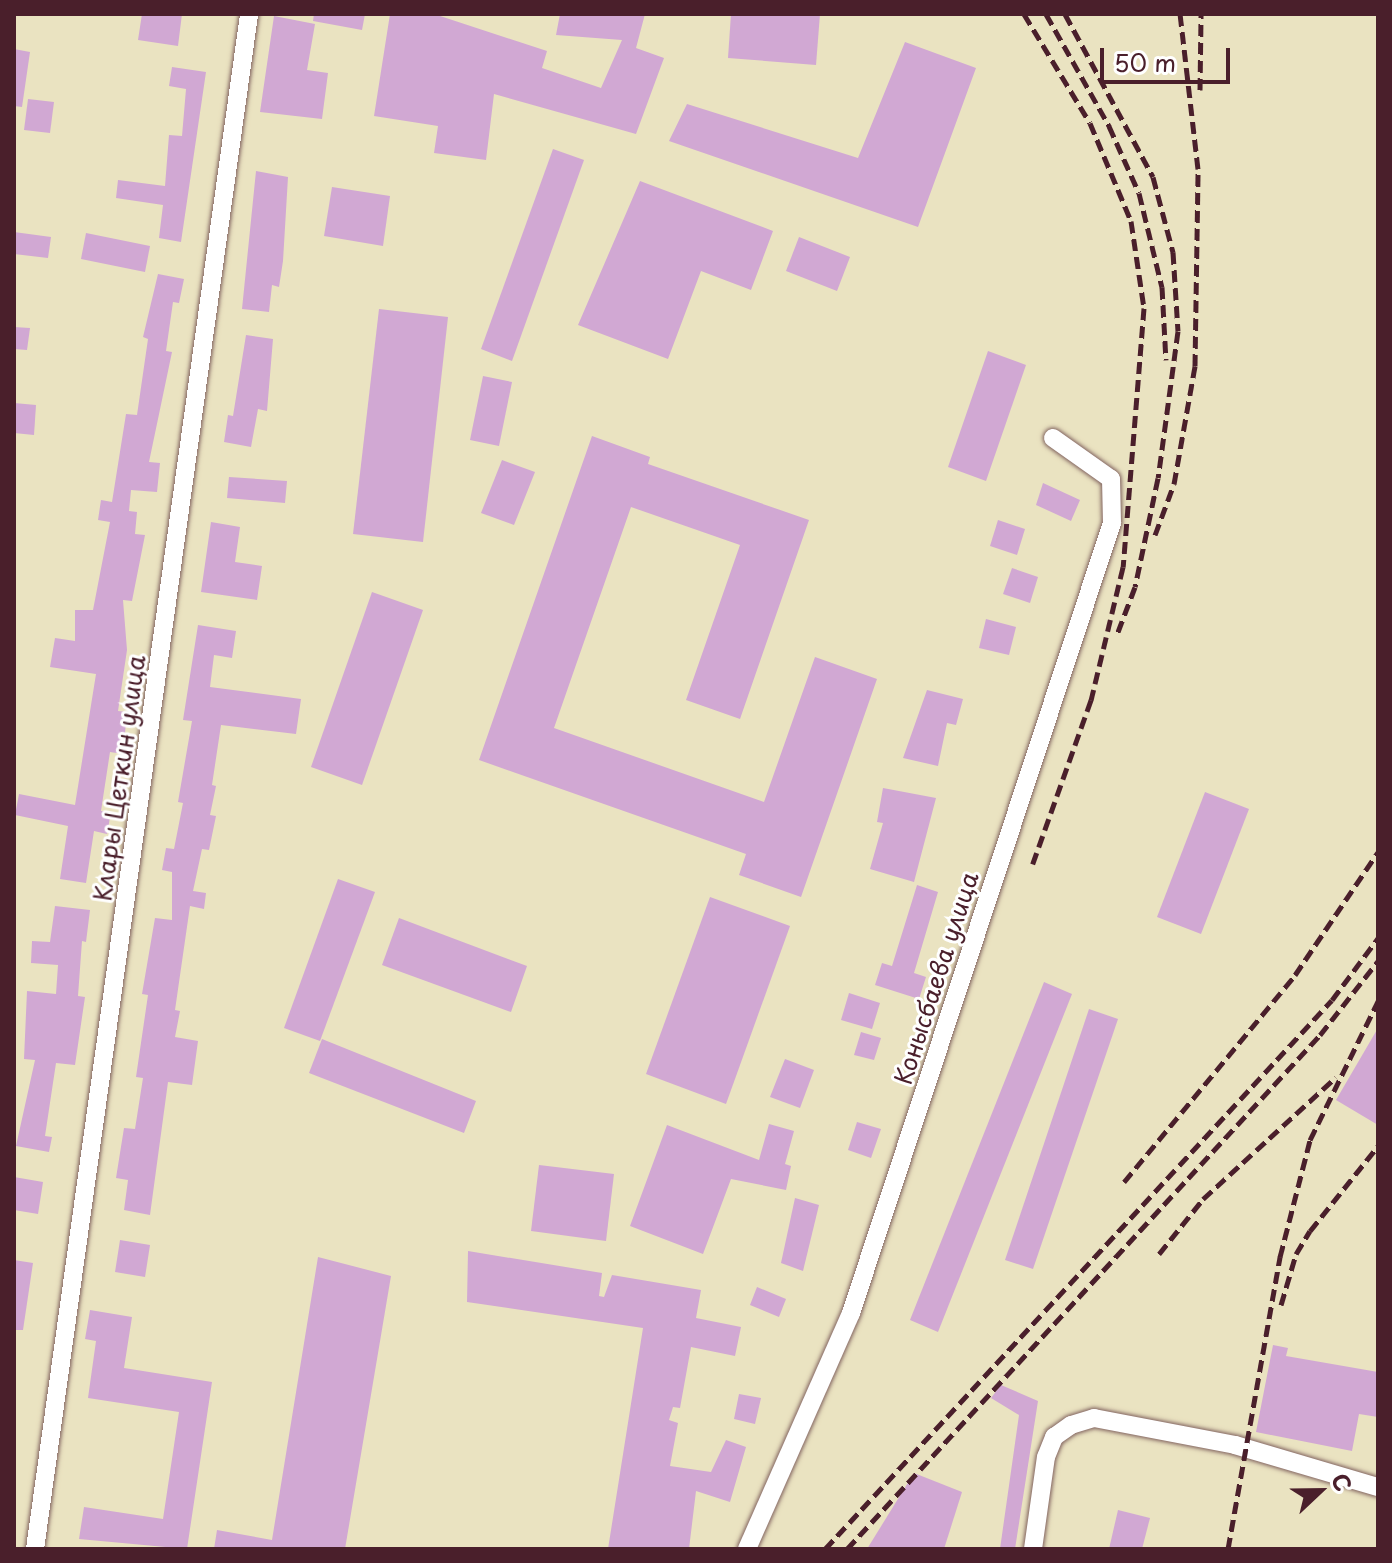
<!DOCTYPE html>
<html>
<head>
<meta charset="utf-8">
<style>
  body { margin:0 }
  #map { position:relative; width:1392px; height:1563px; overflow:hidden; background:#eae3c1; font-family:"Playpen Sans",sans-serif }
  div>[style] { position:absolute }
  .building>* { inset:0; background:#d1a8d3 }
  .roads { filter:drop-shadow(0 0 2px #826460) drop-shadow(0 0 2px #826460) }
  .minor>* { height:18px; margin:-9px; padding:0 9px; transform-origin:9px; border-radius:9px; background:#fff }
  .rail>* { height:5px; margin-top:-2.5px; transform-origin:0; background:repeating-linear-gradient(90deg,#4a1f2b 0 12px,transparent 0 18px) }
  span { translate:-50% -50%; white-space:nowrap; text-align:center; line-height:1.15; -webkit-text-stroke:6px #fff; paint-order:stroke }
  .street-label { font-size:24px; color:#4a1f2b }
  .frame { position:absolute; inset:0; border:16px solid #4a1f2b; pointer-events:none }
  .north { position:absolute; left:1280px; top:1451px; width:80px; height:80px; -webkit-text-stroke:6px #fff; paint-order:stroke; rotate:68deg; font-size:22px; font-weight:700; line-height:32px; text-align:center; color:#4a1f2b }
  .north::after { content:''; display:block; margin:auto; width:28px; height:36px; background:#4a1f2b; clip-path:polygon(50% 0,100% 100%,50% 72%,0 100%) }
  .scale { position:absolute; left:1100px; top:48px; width:130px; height:36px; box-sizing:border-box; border:4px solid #4a1f2b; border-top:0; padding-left:10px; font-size:24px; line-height:28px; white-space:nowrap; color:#4a1f2b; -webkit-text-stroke:6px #fff; paint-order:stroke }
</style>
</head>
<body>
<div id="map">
  <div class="building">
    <div style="clip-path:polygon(142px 14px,182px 14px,178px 46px,138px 40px)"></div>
    <div style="clip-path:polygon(314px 14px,365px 14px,362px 30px,313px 21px)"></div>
    <div style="clip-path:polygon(390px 14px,434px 14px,547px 51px,542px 68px,601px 88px,622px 40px,556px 35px,560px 14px,645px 14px,636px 48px,664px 58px,636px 134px,494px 94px,486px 160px,434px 153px,438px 126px,374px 116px)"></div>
    <div style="clip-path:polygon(731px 14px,820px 14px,816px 65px,728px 58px)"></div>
    <div style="clip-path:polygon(274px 16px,315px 24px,307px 70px,328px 73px,322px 119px,260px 112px)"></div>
    <div style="clip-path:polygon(905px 42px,976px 68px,918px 227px,669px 141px,687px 104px,858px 158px)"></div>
    <div style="clip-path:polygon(14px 49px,30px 52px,22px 107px,14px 106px)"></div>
    <div style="clip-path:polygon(172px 67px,206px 72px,181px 242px,159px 238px,163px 205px,116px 198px,118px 180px,165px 186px,169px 135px,182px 136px,186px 89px,169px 86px)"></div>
    <div style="clip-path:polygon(28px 99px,54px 102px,50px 133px,24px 130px)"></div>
    <div style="clip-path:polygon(553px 149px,584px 160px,512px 361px,481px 349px)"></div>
    <div style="clip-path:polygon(256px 171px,288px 177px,283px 261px,279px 287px,272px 285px,269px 312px,242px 309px)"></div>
    <div style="clip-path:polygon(640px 181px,773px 231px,751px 290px,701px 271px,668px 359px,578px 325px)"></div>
    <div style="clip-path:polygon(332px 187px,390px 196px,383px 246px,324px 236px)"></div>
    <div style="clip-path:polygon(14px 232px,51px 237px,48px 258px,14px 254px)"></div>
    <div style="clip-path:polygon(86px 233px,150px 246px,145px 272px,81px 259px)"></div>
    <div style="clip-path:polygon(799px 237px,850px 257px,837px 291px,786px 271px)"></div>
    <div style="clip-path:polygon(158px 274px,184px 279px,179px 303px,173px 302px,166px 351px,172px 352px,149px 462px,160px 463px,157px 492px,131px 490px,129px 511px,137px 512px,135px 534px,145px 535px,132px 601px,123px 600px,127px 650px,118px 711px,127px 712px,123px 754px,110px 752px,101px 811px,111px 812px,107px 834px,94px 831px,86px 883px,60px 879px,68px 826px,15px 815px,19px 794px,75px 805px,96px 674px,50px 667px,55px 638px,75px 641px,75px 610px,93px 610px,110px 522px,98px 520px,101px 500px,112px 502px,126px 414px,137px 415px,148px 339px,143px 337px)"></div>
    <div style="clip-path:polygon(379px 309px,448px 317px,423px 542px,353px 534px)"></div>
    <div style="clip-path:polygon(14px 327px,30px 328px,27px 350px,14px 349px)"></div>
    <div style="clip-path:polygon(246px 335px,273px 339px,267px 411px,258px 409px,251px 447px,224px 442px,228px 415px,233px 416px)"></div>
    <div style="clip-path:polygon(988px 351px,1026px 365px,986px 481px,948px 467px)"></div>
    <div style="clip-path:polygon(483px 376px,512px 382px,499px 446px,470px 440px)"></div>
    <div style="clip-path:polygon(14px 403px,36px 405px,34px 435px,14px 433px)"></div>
    <div style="clip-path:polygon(592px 436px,650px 457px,648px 464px,809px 520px,740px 719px,686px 700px,740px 545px,631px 507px,554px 728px,764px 802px,815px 657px,877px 679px,801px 897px,739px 875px,746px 854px,479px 760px)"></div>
    <div style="clip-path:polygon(502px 460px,535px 472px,514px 525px,481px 513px)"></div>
    <div style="clip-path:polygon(229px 477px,287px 481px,285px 503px,227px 498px)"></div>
    <div style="clip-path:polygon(1043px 483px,1080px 500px,1071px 521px,1036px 505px)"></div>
    <div style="clip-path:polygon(998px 520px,1025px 529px,1017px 555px,990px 546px)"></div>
    <div style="clip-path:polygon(211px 522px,240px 527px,235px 562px,262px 566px,257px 600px,201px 592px)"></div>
    <div style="clip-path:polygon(1012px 568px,1038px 577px,1030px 603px,1003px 594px)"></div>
    <div style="clip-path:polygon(372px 592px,423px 610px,362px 785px,311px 767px)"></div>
    <div style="clip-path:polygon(986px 619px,1016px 627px,1009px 655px,979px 648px)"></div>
    <div style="clip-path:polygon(198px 625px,236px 631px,232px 658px,214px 655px,210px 687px,301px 699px,296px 734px,221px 725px,212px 785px,216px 786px,210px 815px,216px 816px,209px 850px,202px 849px,193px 891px,206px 893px,204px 909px,190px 906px,175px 1010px,180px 1011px,175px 1037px,198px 1041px,192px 1085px,168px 1082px,150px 1215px,124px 1210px,128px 1180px,116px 1178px,124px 1128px,135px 1129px,143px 1078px,136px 1077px,148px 995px,142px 994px,155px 918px,172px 920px,172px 872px,162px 870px,166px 848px,174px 849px,183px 803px,178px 802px,192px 721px,183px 720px)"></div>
    <div style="clip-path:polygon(927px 690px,963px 699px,956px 725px,947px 723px,938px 766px,903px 758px)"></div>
    <div style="clip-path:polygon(883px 788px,936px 798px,914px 882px,870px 869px,883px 823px,877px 822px)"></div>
    <div style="clip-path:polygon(1205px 792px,1249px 809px,1201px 934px,1157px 917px)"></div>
    <div style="clip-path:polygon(338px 879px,375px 892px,320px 1041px,284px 1028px)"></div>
    <div style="clip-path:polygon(917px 885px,938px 892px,914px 973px,926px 977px,919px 999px,875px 985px,882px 963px,892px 966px)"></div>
    <div style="clip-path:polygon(710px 897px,790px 926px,726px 1104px,646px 1074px)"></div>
    <div style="clip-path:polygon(55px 906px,90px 910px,86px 942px,82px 941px,78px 996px,85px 997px,75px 1065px,56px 1063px,45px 1136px,52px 1137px,49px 1152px,16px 1146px,35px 1060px,24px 1059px,27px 991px,56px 994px,58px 965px,31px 963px,32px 941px,50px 942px)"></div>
    <div style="clip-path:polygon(399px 918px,527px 966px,511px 1012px,382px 965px)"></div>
    <div style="clip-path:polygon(1044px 982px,1072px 994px,938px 1332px,910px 1320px)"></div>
    <div style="clip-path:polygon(849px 993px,880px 1003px,872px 1029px,841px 1020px)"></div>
    <div style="clip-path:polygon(1089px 1009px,1118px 1019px,1033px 1269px,1005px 1260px)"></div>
    <div style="clip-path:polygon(1378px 1028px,1378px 1125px,1336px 1100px)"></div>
    <div style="clip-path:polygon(861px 1032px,881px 1038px,874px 1060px,854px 1055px)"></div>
    <div style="clip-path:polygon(322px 1039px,476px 1101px,464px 1133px,309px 1073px)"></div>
    <div style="clip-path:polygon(785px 1059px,814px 1070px,800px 1108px,770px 1097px)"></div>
    <div style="clip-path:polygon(857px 1122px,881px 1129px,871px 1158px,848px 1150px)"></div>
    <div style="clip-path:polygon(769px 1124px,794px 1131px,785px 1164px,791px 1166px,786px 1190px,731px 1179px,703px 1254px,630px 1226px,667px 1125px,759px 1160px)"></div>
    <div style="clip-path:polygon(539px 1165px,614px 1174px,606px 1241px,531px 1231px)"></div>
    <div style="clip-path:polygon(14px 1177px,43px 1182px,38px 1214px,14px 1210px)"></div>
    <div style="clip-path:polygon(795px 1198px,819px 1205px,803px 1271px,781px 1263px)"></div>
    <div style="clip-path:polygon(120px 1240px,150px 1245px,145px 1277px,115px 1272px)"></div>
    <div style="clip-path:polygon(468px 1251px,602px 1273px,599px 1296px,604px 1297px,612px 1275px,701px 1290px,696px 1318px,741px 1327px,735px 1356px,691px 1347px,680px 1408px,673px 1407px,669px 1420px,678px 1423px,670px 1466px,711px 1472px,726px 1440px,746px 1447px,730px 1502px,696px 1491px,689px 1549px,608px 1549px,643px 1328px,467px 1302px)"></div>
    <div style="clip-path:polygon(318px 1257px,391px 1276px,345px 1549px,214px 1549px,217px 1530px,272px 1540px)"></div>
    <div style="clip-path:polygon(14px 1260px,33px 1263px,23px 1330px,14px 1330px)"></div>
    <div style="clip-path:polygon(757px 1287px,786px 1299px,779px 1317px,750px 1305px)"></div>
    <div style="clip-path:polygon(90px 1310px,132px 1317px,124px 1368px,212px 1382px,187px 1549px,79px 1539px,84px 1507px,163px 1519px,179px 1412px,88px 1398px,96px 1341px,85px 1339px)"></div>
    <div style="clip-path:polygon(1273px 1345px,1288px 1348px,1286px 1356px,1378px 1372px,1378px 1417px,1359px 1414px,1352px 1451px,1256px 1432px)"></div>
    <div style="clip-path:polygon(1001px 1385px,1038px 1401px,1015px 1549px,1000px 1549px,1019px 1415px,991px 1398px)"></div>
    <div style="clip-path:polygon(739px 1394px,761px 1398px,755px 1424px,734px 1419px)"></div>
    <div style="clip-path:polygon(914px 1473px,962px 1492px,944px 1549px,867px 1549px)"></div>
    <div style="clip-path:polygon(1118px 1510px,1150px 1518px,1142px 1549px,1109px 1549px)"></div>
  </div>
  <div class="roads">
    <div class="minor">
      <div style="left:35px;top:1549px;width:1550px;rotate:-82.06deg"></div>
      <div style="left:747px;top:1549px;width:258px;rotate:-66.2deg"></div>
      <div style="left:851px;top:1313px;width:832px;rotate:-71.72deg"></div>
      <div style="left:1112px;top:523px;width:44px;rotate:-91.3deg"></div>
      <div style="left:1111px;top:479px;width:71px;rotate:-144.7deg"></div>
      <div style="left:1033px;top:1549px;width:93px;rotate:-82deg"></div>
      <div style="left:1046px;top:1457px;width:22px;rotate:-68deg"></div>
      <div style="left:1054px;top:1437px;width:21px;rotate:-35deg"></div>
      <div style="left:1071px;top:1425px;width:24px;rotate:-17deg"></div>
      <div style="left:1094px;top:1418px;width:144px;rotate:10.8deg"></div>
      <div style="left:1235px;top:1445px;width:149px;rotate:16.4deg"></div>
    </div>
  </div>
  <div class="rail">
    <div style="left:1024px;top:14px;width:127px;rotate:58.8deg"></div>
    <div style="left:1090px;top:123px;width:106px;rotate:67.3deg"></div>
    <div style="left:1131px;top:221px;width:88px;rotate:81.5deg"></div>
    <div style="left:1144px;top:308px;width:260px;rotate:94.6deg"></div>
    <div style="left:1123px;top:567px;width:137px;rotate:103.5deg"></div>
    <div style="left:1091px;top:700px;width:176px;rotate:109.6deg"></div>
    <div style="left:1046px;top:14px;width:129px;rotate:60.6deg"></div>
    <div style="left:1109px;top:126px;width:73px;rotate:65.9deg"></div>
    <div style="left:1139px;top:193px;width:97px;rotate:76.3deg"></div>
    <div style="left:1162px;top:287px;width:73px;rotate:86.9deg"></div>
    <div style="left:1065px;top:14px;width:185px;rotate:61.6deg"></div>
    <div style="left:1153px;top:177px;width:78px;rotate:75.1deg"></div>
    <div style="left:1173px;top:252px;width:79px;rotate:86.4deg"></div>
    <div style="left:1178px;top:331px;width:148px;rotate:97.7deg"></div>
    <div style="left:1158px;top:478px;width:111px;rotate:101.9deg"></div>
    <div style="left:1135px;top:587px;width:53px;rotate:110.8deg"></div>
    <div style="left:1200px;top:90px;width:76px;rotate:-89.2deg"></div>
    <div style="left:1155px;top:535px;width:54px;rotate:-69.6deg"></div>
    <div style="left:1174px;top:484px;width:120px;rotate:-79.9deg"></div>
    <div style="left:1195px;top:366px;width:197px;rotate:-89.1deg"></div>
    <div style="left:1198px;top:169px;width:156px;rotate:-96.6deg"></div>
    <div style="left:1124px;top:1182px;width:268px;rotate:-50.4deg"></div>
    <div style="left:1295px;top:975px;width:148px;rotate:-56deg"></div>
    <div style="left:1159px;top:1254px;width:70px;rotate:-51.3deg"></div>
    <div style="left:1203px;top:1199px;width:180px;rotate:-42.5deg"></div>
    <div style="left:1281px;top:1305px;width:53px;rotate:-73.6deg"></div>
    <div style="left:1296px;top:1254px;width:27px;rotate:-59deg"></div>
    <div style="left:1310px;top:1231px;width:109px;rotate:-51.3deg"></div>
    <div style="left:825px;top:1549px;width:747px;rotate:-47.28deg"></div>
    <div style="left:1332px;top:1000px;width:77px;rotate:-53.4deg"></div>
    <div style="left:847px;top:1549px;width:699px;rotate:-47.38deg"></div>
    <div style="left:1320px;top:1035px;width:94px;rotate:-51.9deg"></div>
    <div style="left:1228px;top:1549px;width:297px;rotate:-79.9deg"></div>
    <div style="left:1280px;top:1257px;width:121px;rotate:-75.6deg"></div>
    <div style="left:1310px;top:1140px;width:155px;rotate:-63.9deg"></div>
  </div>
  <div class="street-label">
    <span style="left:119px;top:778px;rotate:-82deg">Клары Цеткин улица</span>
    <span style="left:936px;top:978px;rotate:-72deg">Конысбаева улица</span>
  </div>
  <div class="frame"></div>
  <div class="north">С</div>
  <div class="scale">50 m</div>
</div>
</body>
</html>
